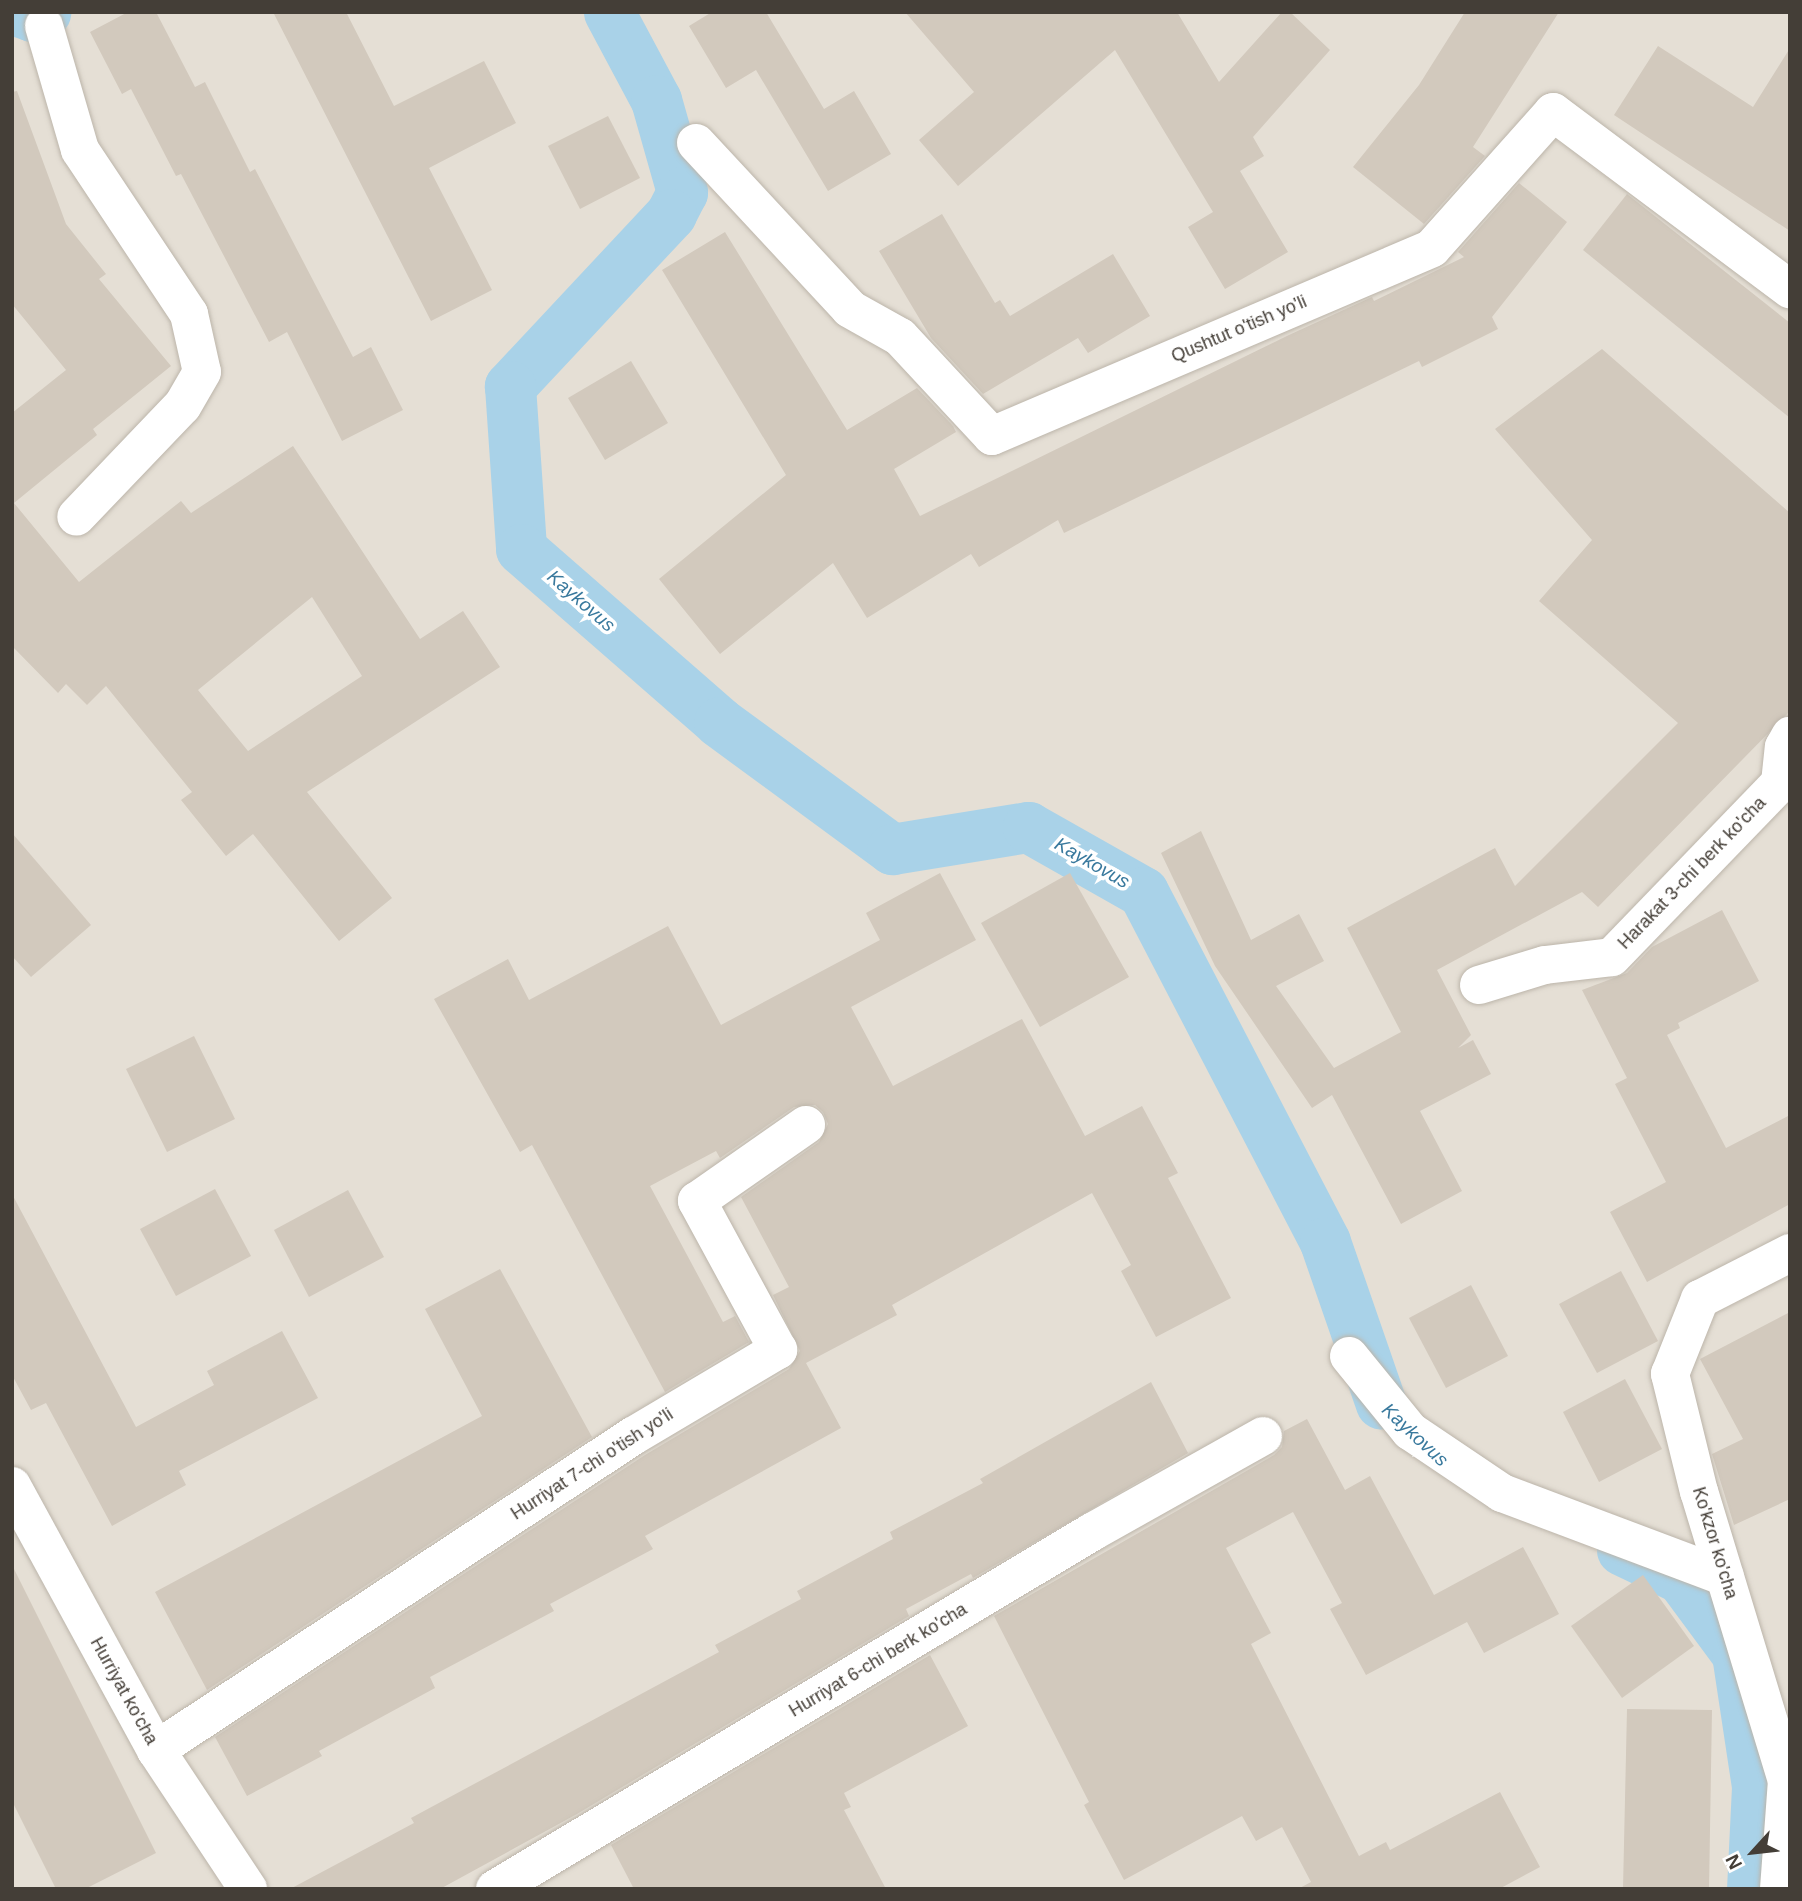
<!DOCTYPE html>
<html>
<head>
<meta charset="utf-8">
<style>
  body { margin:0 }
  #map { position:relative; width:1802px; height:1901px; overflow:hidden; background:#f1eee7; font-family:Arial,sans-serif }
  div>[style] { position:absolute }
  .residential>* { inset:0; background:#e5dfd5 }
  .canal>* { height:51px; margin:-25.5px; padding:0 25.5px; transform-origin:25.5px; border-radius:25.5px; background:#a9d2e8 }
  .building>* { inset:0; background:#d2c9bd }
  .roads { filter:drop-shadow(0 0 2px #bcb5aa) drop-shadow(0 0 2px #bcb5aa) }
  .minor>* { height:38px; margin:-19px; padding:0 19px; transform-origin:19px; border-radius:19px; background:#fff }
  span { translate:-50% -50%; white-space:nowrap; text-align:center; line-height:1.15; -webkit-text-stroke:7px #fff; paint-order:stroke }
  .street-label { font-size:18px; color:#443e37 }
  .water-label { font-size:19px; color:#39799d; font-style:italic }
  .frame { position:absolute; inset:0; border:14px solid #443e37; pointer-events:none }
  .north { position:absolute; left:1718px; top:1817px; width:70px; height:70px; -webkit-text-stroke:5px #fff; paint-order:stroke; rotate:243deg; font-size:19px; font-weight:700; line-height:28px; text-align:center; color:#443e37 }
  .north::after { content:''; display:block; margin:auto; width:24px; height:32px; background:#443e37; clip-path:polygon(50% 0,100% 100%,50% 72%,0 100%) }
</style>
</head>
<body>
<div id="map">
  <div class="residential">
    <div style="clip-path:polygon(12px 12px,1790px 12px,1790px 1889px,12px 1889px)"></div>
  </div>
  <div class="canal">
    <div style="left:21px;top:12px;width:12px;rotate:20deg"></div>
    <div style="left:32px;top:16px;width:14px;rotate:-17deg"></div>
    <div style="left:609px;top:12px;width:100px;rotate:61.9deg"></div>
    <div style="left:656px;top:100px;width:96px;rotate:74.2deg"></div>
    <div style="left:682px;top:192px;width:25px;rotate:117deg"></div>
    <div style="left:671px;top:214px;width:236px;rotate:133.1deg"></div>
    <div style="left:510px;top:386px;width:163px;rotate:86.1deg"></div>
    <div style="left:521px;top:549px;width:263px;rotate:41.1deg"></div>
    <div style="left:719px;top:722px;width:215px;rotate:36.3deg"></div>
    <div style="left:892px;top:849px;width:138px;rotate:-9.2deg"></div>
    <div style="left:1028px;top:827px;width:132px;rotate:29.5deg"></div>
    <div style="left:1143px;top:892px;width:394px;rotate:62.5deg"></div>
    <div style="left:1325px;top:1242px;width:171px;rotate:70.9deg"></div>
    <div style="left:1622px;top:1550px;width:65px;rotate:25.4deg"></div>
    <div style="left:1681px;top:1578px;width:94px;rotate:53.6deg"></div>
    <div style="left:1737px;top:1654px;width:134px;rotate:81.4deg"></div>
    <div style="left:1757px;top:1787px;width:102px;rotate:92.8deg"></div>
  </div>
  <div class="building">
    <div style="clip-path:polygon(128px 12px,156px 12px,195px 87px,205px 82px,250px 172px,255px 169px,353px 357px,371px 347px,403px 410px,342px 441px,287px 332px,269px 342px,181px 174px,176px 176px,131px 89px,122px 94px,90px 32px)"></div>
    <div style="clip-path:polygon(273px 12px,346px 12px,394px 106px,484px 61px,516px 123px,429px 168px,492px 290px,431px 321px)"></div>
    <div style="clip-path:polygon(712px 12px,766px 12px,824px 109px,854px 91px,891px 154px,828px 191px,756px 70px,726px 88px,689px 26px)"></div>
    <div style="clip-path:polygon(905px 12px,1177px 12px,1219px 82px,1282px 12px,1290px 12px,1330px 50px,1253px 137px,1264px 156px,1240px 171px,1288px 252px,1225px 289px,1188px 227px,1213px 212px,1115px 50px,958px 186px,919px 140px,974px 92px)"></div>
    <div style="clip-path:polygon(1465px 12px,1559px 12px,1473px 147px,1485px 156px,1424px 224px,1353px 167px,1419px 85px)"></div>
    <div style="clip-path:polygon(1658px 46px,1753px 107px,1790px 48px,1790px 231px,1614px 115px)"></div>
    <div style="clip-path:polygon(evenodd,17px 91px,66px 224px,106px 274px,99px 279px,171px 366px,93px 429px,97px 435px,14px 503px,79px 582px,181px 501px,191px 513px,293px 446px,420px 639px,463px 611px,500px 667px,307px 792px,392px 898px,339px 941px,253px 834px,226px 856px,181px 800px,192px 792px,106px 686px,87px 705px,66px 684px,58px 693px,12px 646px,12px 413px,66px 370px,12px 304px,12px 92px,17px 91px,312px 597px,362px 676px,248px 751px,198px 690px,312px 597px)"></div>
    <div style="clip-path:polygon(608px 116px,640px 178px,580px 209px,548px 146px)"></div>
    <div style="clip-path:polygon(1519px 183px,1567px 222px,1492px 317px,1498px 329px,1422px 367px,1419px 361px,1064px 533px,1058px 520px,979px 567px,971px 554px,867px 618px,833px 563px,720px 654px,659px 579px,786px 475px,662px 270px,725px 232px,847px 430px,917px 388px,953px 426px,956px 432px,894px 469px,920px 516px,1289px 335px,1372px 297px,1374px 301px,1464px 257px,1458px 252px)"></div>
    <div style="clip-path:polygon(1627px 194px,1790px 323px,1790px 418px,1583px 250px)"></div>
    <div style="clip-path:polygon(942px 214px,995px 303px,1000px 300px,1010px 316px,1113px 254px,1150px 316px,1088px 353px,1078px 338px,983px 394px,931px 338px,879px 251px)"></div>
    <div style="clip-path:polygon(1602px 349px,1790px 513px,1790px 711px,1598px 907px,1582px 892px,1437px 970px,1471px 1035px,1458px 1048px,1473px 1040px,1491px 1074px,1420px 1111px,1462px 1191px,1401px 1224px,1332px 1095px,1312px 1108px,1215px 966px,1161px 853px,1201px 831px,1251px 940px,1299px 914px,1324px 961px,1276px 986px,1334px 1068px,1401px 1032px,1347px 928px,1495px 848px,1515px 886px,1678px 723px,1539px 601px,1592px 540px,1495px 429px)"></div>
    <div style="clip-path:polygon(631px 361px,668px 423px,605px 460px,568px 398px)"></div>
    <div style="clip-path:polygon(12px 833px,91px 925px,31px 977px,12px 956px)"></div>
    <div style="clip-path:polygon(940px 873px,976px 940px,851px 1007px,893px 1086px,1022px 1019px,1085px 1136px,1142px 1106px,1178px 1173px,1168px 1178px,1231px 1298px,1156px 1337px,1121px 1271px,1131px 1265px,1092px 1193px,892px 1305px,897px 1315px,806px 1363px,841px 1428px,645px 1536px,653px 1549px,550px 1604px,554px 1611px,430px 1677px,435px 1688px,319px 1751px,322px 1756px,247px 1796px,215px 1737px,645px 1455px,789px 1369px,800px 1351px,773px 1295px,789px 1287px,741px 1197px,819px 1142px,828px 1124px,823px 1112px,815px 1105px,794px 1107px,720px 1158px,716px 1151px,650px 1186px,723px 1322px,735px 1316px,749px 1342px,665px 1392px,532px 1145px,520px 1152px,434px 999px,508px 959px,529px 1000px,668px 926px,721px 1025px,880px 940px,866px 913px)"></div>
    <div style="clip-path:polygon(1070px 873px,1129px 977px,1040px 1027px,981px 923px)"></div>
    <div style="clip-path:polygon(1722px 910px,1759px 981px,1678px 1023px,1680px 1028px,1667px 1035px,1726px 1148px,1790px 1115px,1790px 1204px,1647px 1282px,1610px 1212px,1666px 1182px,1615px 1084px,1627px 1078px,1582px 990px,1627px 973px,1652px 947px)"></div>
    <div style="clip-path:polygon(194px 1036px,235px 1119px,167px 1152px,126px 1069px)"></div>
    <div style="clip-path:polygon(215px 1189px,251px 1256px,176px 1296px,140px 1229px)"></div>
    <div style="clip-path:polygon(348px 1190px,384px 1257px,309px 1297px,274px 1230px)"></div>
    <div style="clip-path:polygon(12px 1194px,136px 1427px,214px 1385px,207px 1371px,282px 1331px,318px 1398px,179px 1471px,186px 1485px,112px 1526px,46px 1403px,31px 1410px,12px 1375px)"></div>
    <div style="clip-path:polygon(500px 1269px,592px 1437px,207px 1690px,155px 1592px,482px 1416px,425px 1309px)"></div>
    <div style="clip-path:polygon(1621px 1271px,1658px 1341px,1597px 1373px,1559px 1304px)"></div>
    <div style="clip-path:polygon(1471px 1285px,1508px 1356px,1446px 1388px,1409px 1318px)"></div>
    <div style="clip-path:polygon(1790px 1312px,1790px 1499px,1734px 1525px,1712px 1454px,1743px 1439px,1700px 1359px)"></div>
    <div style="clip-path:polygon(1625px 1379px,1662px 1449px,1599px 1482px,1563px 1412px)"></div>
    <div style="clip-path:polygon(1151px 1382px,1188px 1453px,973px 1578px,971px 1574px,906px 1609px,909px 1616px,577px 1814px,440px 1889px,290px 1889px,414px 1823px,411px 1818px,719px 1652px,715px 1645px,801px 1599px,797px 1591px,893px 1539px,890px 1532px,983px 1483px,980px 1479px)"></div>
    <div style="clip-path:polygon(1307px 1419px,1345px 1490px,1370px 1476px,1434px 1595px,1523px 1547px,1559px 1614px,1484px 1653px,1467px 1622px,1366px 1675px,1330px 1609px,1342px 1603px,1293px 1512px,1226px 1548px,1271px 1633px,1251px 1644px,1359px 1856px,1386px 1842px,1390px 1850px,1500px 1792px,1540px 1867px,1499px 1889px,1298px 1889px,1311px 1882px,1282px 1827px,1256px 1841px,1242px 1816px,1124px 1880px,1084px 1805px,1089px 1802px,994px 1616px,1274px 1455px,1282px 1447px,1284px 1431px)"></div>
    <div style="clip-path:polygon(12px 1565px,156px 1853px,85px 1889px,56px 1889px,12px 1801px)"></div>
    <div style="clip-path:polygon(1643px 1575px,1694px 1646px,1622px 1698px,1571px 1626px)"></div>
    <div style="clip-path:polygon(930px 1655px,968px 1726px,844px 1793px,851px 1807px,844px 1810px,886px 1889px,634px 1889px,611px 1845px)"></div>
    <div style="clip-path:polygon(1627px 1709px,1712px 1710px,1709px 1889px,1623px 1889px)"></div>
  </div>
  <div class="roads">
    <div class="minor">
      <div style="left:44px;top:26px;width:129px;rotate:73.8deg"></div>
      <div style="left:80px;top:150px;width:197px;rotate:56.4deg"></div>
      <div style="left:189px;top:314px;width:59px;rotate:77.4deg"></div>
      <div style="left:202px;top:372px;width:39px;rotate:120deg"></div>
      <div style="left:182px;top:406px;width:153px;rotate:133.7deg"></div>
      <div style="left:696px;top:143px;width:226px;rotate:47.1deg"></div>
      <div style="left:850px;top:309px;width:57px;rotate:29.2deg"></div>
      <div style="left:900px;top:337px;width:135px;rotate:47.1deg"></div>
      <div style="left:992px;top:436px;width:478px;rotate:-23.1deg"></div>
      <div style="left:1432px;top:248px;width:182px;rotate:-48.3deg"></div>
      <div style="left:1553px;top:112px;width:296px;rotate:36.8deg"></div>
      <div style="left:1780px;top:783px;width:36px;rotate:-84deg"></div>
      <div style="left:1784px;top:747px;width:13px;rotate:-61deg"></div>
      <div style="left:1479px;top:985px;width:69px;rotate:-16.9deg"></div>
      <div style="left:1545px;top:965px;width:67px;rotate:-6.8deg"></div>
      <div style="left:1612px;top:957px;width:242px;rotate:-46deg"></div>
      <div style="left:1349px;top:1356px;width:97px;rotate:50.9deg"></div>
      <div style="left:1410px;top:1431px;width:111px;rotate:34deg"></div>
      <div style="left:1502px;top:1493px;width:238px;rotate:20.6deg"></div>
      <div style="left:12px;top:1486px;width:301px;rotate:61.4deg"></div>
      <div style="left:156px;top:1750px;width:167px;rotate:56.5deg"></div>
      <div style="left:156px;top:1750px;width:571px;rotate:-33.36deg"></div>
      <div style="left:633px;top:1436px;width:169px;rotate:-30.7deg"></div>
      <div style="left:778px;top:1350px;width:170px;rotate:-118.5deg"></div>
      <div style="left:697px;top:1201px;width:133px;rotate:-34.9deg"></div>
      <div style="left:495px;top:1889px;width:696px;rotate:-30.88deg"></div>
      <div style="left:1092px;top:1532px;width:196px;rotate:-29.3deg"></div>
      <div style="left:1779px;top:1889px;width:108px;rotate:-85.8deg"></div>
      <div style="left:1787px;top:1781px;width:302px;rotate:-106.9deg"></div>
      <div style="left:1699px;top:1492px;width:122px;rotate:-103.8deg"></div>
      <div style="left:1670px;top:1374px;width:81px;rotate:-68.2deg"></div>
      <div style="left:1700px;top:1299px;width:101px;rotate:-27.1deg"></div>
    </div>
  </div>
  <div class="street-label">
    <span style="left:1239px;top:329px;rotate:-23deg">Qushtut o'tish yo'li</span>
    <span style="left:1692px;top:873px;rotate:-46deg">Harakat 3-chi berk ko'cha</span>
    <span style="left:592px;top:1464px;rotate:-33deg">Hurriyat 7-chi o'tish yo'li</span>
    <span style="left:1715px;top:1543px;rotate:73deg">Ko'kzor ko'cha</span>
    <span style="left:878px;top:1660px;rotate:-31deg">Hurriyat 6-chi berk ko'cha</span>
    <span style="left:124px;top:1691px;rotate:61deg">Hurriyat ko'cha</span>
  </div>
  <div class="water-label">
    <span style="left:581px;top:601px;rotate:41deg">Kaykovus</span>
    <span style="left:1092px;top:863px;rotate:30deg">Kaykovus</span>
    <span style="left:1415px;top:1435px;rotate:43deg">Kaykovus</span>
  </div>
  <div class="frame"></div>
  <div class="north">N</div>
</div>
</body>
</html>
